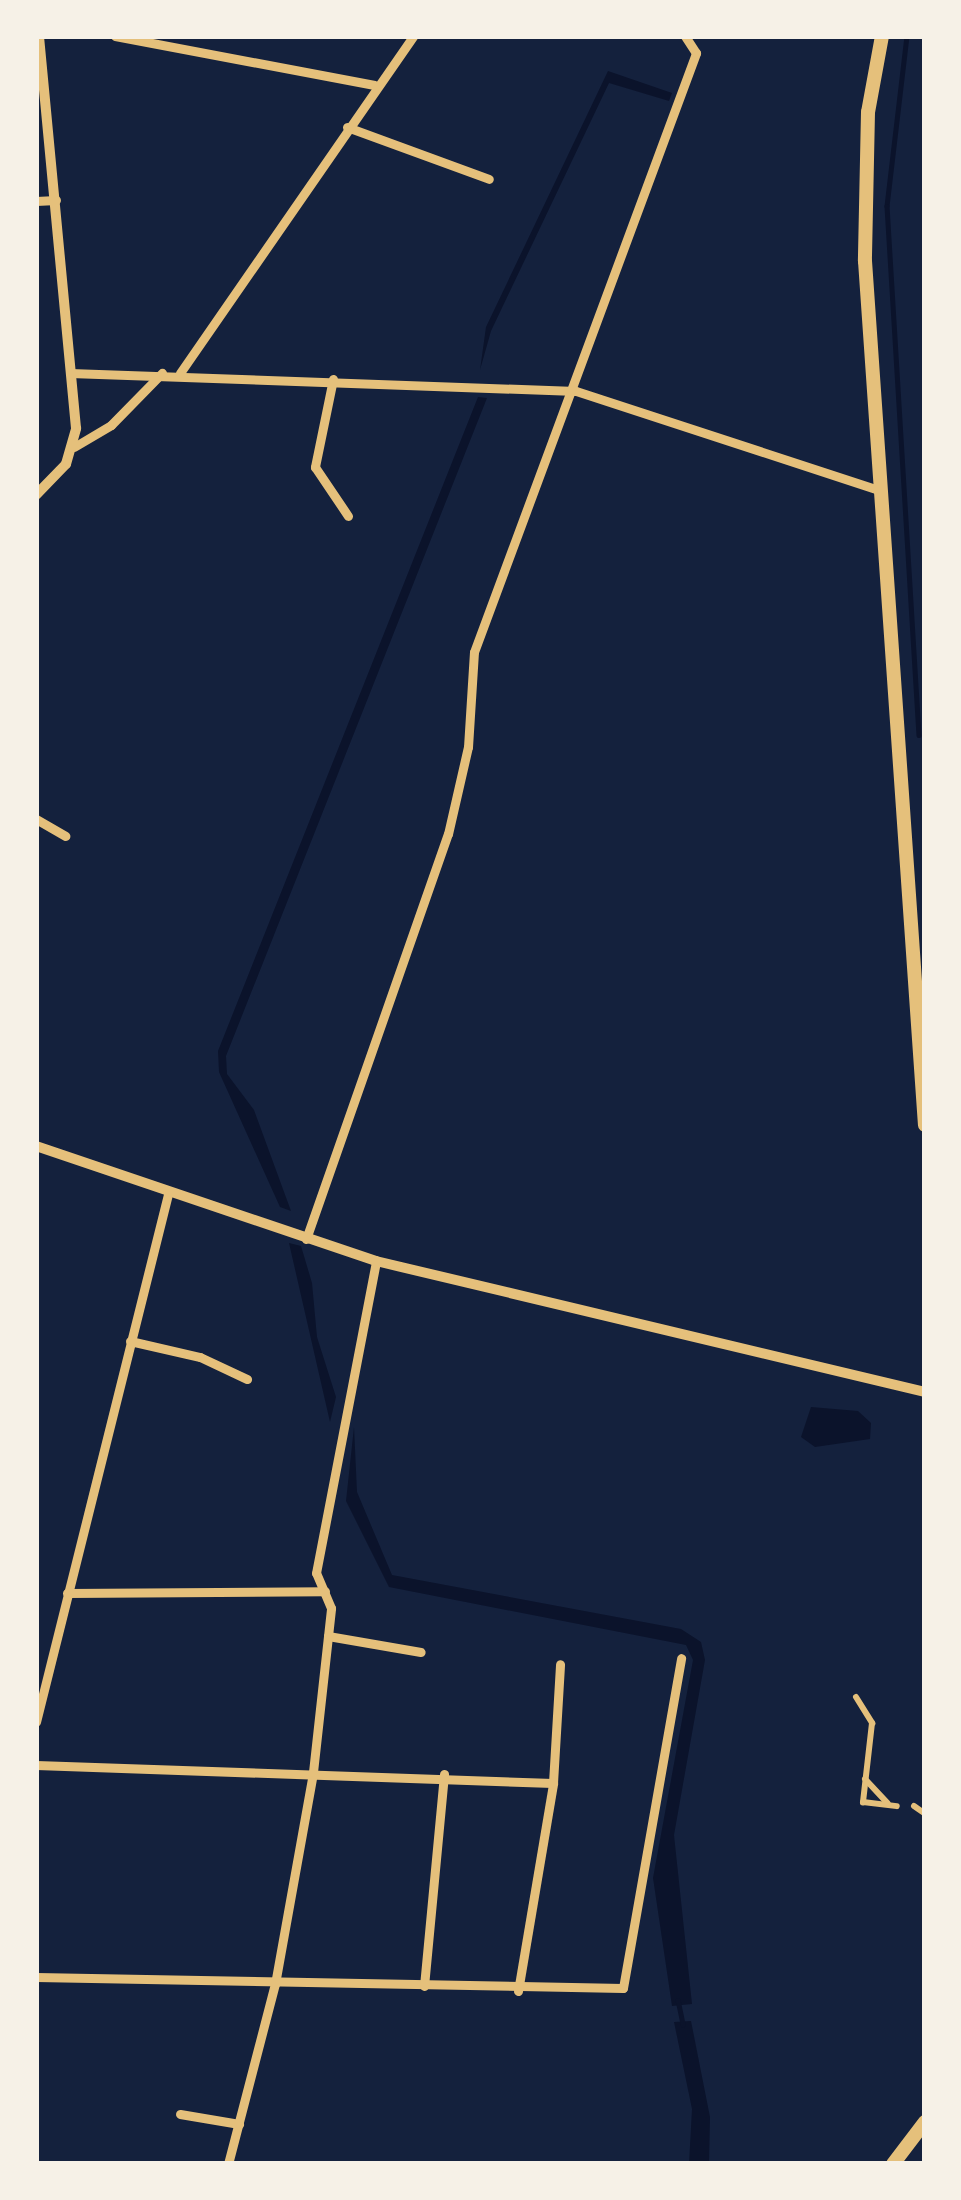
<!DOCTYPE html>
<html>
<head>
<meta charset="utf-8">
<style>
  body { margin:0 }
  #map { position:relative; width:961px; height:2200px; overflow:hidden; background:#14213d; font-family:Spectral,serif }
  div>[style] { position:absolute }
  .water>* { inset:0; background:#0b132b }
  .stream>* { height:4.5px; margin:-2.25px; padding:0 2.25px; transform-origin:2.25px; border-radius:2.25px; background:#0b132b }
  .pedestrian>* { height:6px; margin:-3px; padding:0 3px; transform-origin:3px; border-radius:3px; background:#e5c07b }
  .minor>* { height:9px; margin:-4.5px; padding:0 4.5px; transform-origin:4.5px; border-radius:4.5px; background:#e5c07b }
  .tertiary>* { height:10px; margin:-5px; padding:0 5px; transform-origin:5px; border-radius:5px; background:#e5c07b }
  .primary>* { height:14px; margin:-7px; padding:0 7px; transform-origin:7px; border-radius:7px; background:#e5c07b }
  span { translate:-50% -50%; white-space:nowrap; text-align:center; line-height:1.15; -webkit-text-stroke:12px #f6f1e7; paint-order:stroke }
  .frame { position:absolute; inset:0; border:39px solid #f6f1e7; pointer-events:none }
</style>
</head>
<body>
<div id="map">
  <div class="water">
    <div style="clip-path:polygon(608px 71px,672px 93px,669px 101px,609px 83px,491px 331px,480px 370px,486px 327px)"></div>
    <div style="clip-path:polygon(478px 397px,487px 398px,226px 1056px,227px 1074px,254px 1110px,291px 1211px,280px 1207px,219px 1072px,218px 1051px)"></div>
    <div style="clip-path:polygon(289px 1243px,301px 1246px,312px 1283px,317px 1337px,336px 1397px,330px 1422px)"></div>
    <div style="clip-path:polygon(811px 1407px,858px 1411px,871px 1423px,870px 1439px,815px 1447px,801px 1437px)"></div>
    <div style="clip-path:polygon(354px 1427px,357px 1492px,392px 1575px,681px 1629px,701px 1642px,705px 1660px,674px 1835px,692px 2004px,672px 2006px,653px 1878px,693px 1660px,686px 1645px,389px 1587px,346px 1501px)"></div>
    <div style="clip-path:polygon(691px 2021px,710px 2117px,709px 2164px,689px 2164px,692px 2109px,674px 2022px)"></div>
  </div>
  <div class="stream">
    <div style="left:907px;top:36px;width:171px;rotate:96.7deg"></div>
    <div style="left:887px;top:206px;width:530px;rotate:86.54deg"></div>
    <div style="left:678px;top:2000px;width:25px;rotate:78deg"></div>
  </div>
  <div class="pedestrian">
    <div style="left:856px;top:1697px;width:31px;rotate:58deg"></div>
    <div style="left:872px;top:1723px;width:80px;rotate:96.5deg"></div>
    <div style="left:863px;top:1802px;width:34px;rotate:7deg"></div>
    <div style="left:865px;top:1779px;width:33px;rotate:47deg"></div>
    <div style="left:914px;top:1806px;width:12px;rotate:35deg"></div>
  </div>
  <div class="minor">
    <div style="left:115px;top:36px;width:264px;rotate:10.7deg"></div>
    <div style="left:347px;top:127px;width:151px;rotate:20.1deg"></div>
    <div style="left:36px;top:201px;width:20px;rotate:-3deg"></div>
    <div style="left:70px;top:373px;width:506px;rotate:2.04deg"></div>
    <div style="left:576px;top:391px;width:316px;rotate:18.1deg"></div>
    <div style="left:180px;top:373px;width:410px;rotate:-55.3deg"></div>
    <div style="left:333px;top:379px;width:90px;rotate:101.6deg"></div>
    <div style="left:315px;top:467px;width:59px;rotate:56deg"></div>
    <div style="left:74px;top:447px;width:43px;rotate:-30.7deg"></div>
    <div style="left:111px;top:425px;width:73px;rotate:-45.6deg"></div>
    <div style="left:36px;top:819px;width:34px;rotate:30deg"></div>
    <div style="left:306px;top:1239px;width:429px;rotate:-70.7deg"></div>
    <div style="left:448px;top:834px;width:89px;rotate:-77.1deg"></div>
    <div style="left:468px;top:747px;width:95px;rotate:-86.4deg"></div>
    <div style="left:474px;top:652px;width:639px;rotate:-69.66deg"></div>
    <div style="left:696px;top:53px;width:20px;rotate:-123deg"></div>
    <div style="left:130px;top:1341px;width:72px;rotate:12.9deg"></div>
    <div style="left:200px;top:1357px;width:52px;rotate:25.1deg"></div>
    <div style="left:67px;top:1593px;width:258px;rotate:-0.4deg"></div>
    <div style="left:328px;top:1636px;width:94px;rotate:9.8deg"></div>
    <div style="left:36px;top:1722px;width:544px;rotate:-75.96deg"></div>
    <div style="left:36px;top:1765px;width:517px;rotate:1.99deg"></div>
    <div style="left:36px;top:1977px;width:587px;rotate:1.07deg"></div>
    <div style="left:623px;top:1988px;width:335px;rotate:-80deg"></div>
    <div style="left:424px;top:1986px;width:213px;rotate:-84.6deg"></div>
    <div style="left:518px;top:1991px;width:211px;rotate:-80.4deg"></div>
    <div style="left:553px;top:1783px;width:119px;rotate:-86.6deg"></div>
    <div style="left:180px;top:2114px;width:60px;rotate:9.6deg"></div>
    <div style="left:228px;top:2164px;width:186px;rotate:-75.4deg"></div>
    <div style="left:275px;top:1984px;width:215px;rotate:-79.8deg"></div>
    <div style="left:313px;top:1772px;width:165px;rotate:-83.7deg"></div>
    <div style="left:331px;top:1608px;width:38px;rotate:-113deg"></div>
    <div style="left:316px;top:1573px;width:318px;rotate:-79.1deg"></div>
  </div>
  <div class="tertiary">
    <div style="left:36px;top:495px;width:43px;rotate:-45.9deg"></div>
    <div style="left:66px;top:464px;width:37px;rotate:-74deg"></div>
    <div style="left:76px;top:428px;width:394px;rotate:-95.4deg"></div>
    <div style="left:36px;top:1146px;width:359px;rotate:18.7deg"></div>
    <div style="left:376px;top:1261px;width:564px;rotate:13.42deg"></div>
  </div>
  <div class="primary">
    <div style="left:882px;top:36px;width:77px;rotate:100.4deg"></div>
    <div style="left:868px;top:112px;width:149px;rotate:91.2deg"></div>
    <div style="left:865px;top:261px;width:866px;rotate:86.03deg"></div>
    <div style="left:893px;top:2164px;width:53px;rotate:-52.7deg"></div>
  </div>
  <div class="frame"></div>
</div>
</body>
</html>
